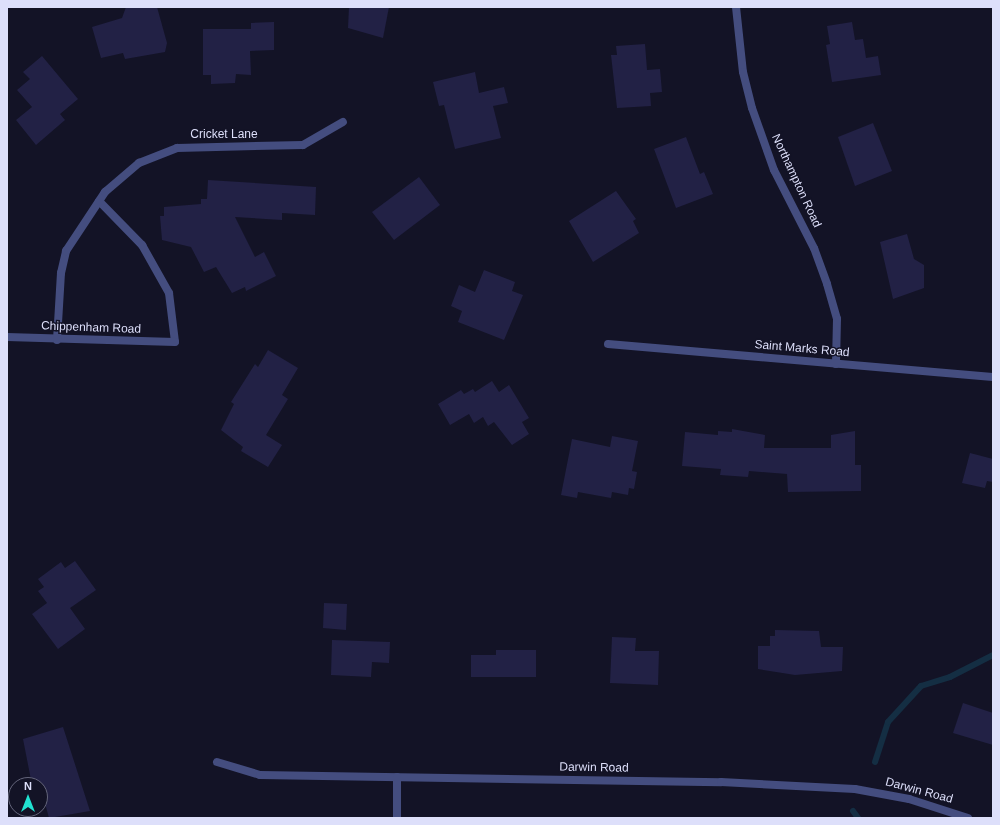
<!DOCTYPE html>
<html>
<head>
<meta charset="utf-8">
<style>
  body { margin:0 }
  #map { position:relative; width:1000px; height:825px; overflow:hidden; background:#131326; font-family:Arial,sans-serif }
  div>[style] { position:absolute }
  .stream>* { height:6px; margin:-3px; padding:0 3px; transform-origin:3px; border-radius:3px; background:#142e43 }
  .building>* { inset:0; background:#222145 }
  .lane>* { height:8px; margin:-4px; padding:0 4px; transform-origin:4px; border-radius:4px; background:#444d7f }
  .street>* { height:8px; margin:-4px; padding:0 4px; transform-origin:4px; border-radius:4px; background:#444d7f }
  span { translate:-50% -50%; white-space:nowrap; text-align:center; line-height:1.15; -webkit-text-stroke:3px #131326; paint-order:stroke }
  .street-label { font-size:12px; color:#dddffa }
  .frame { position:absolute; inset:0; border:8px solid #dddffa; pointer-events:none }
  .north { position:absolute; left:8px; top:777px; width:40px; height:40px; box-sizing:border-box; background:#131326; border:1px solid #64657b; border-radius:50%; rotate:0deg; font-size:11px; font-weight:700; line-height:16px; text-align:center; color:#dddffa }
  .north::after { content:''; display:block; margin:auto; width:14px; height:18px; background:#21e2d1; clip-path:polygon(50% 0,100% 100%,50% 72%,0 100%) }
</style>
</head>
<body>
<div id="map">
  <div class="stream">
    <div style="left:875px;top:762px;width:42px;rotate:-72deg"></div>
    <div style="left:888px;top:722px;width:49px;rotate:-47.5deg"></div>
    <div style="left:921px;top:686px;width:30px;rotate:-17deg"></div>
    <div style="left:950px;top:677px;width:48px;rotate:-27.1deg"></div>
    <div style="left:853px;top:811px;width:9px;rotate:54deg"></div>
  </div>
  <div class="building">
    <div style="clip-path:polygon(126px 7px,157px 7px,167px 43px,165px 52px,125px 59px,123px 53px,101px 58px,92px 27px,122px 18px)"></div>
    <div style="clip-path:polygon(349px 7px,389px 7px,383px 38px,348px 28px)"></div>
    <div style="clip-path:polygon(274px 22px,274px 50px,250px 51px,251px 75px,236px 74px,235px 83px,211px 84px,211px 75px,203px 75px,203px 29px,251px 29px,251px 23px)"></div>
    <div style="clip-path:polygon(852px 22px,855px 40px,863px 39px,866px 58px,878px 56px,881px 75px,832px 82px,826px 45px,830px 44px,827px 26px)"></div>
    <div style="clip-path:polygon(645px 44px,647px 70px,660px 69px,662px 92px,650px 93px,651px 106px,617px 108px,611px 55px,617px 55px,616px 46px)"></div>
    <div style="clip-path:polygon(42px 56px,78px 99px,60px 114px,65px 120px,36px 145px,16px 120px,32px 107px,17px 90px,30px 79px,23px 72px)"></div>
    <div style="clip-path:polygon(475px 72px,479px 93px,504px 87px,508px 103px,493px 106px,501px 138px,455px 149px,444px 105px,439px 106px,433px 82px)"></div>
    <div style="clip-path:polygon(873px 123px,892px 171px,855px 186px,838px 137px)"></div>
    <div style="clip-path:polygon(686px 137px,700px 174px,704px 172px,713px 194px,676px 208px,654px 149px)"></div>
    <div style="clip-path:polygon(419px 177px,440px 205px,394px 240px,372px 212px)"></div>
    <div style="clip-path:polygon(208px 180px,316px 187px,315px 215px,282px 213px,282px 220px,235px 217px,255px 257px,264px 252px,276px 276px,246px 291px,245px 287px,232px 293px,216px 267px,204px 272px,191px 247px,162px 240px,160px 216px,164px 216px,164px 207px,201px 204px,201px 199px,207px 199px)"></div>
    <div style="clip-path:polygon(616px 191px,636px 219px,633px 221px,639px 233px,593px 262px,569px 221px)"></div>
    <div style="clip-path:polygon(907px 234px,914px 259px,924px 265px,924px 288px,893px 299px,880px 242px)"></div>
    <div style="clip-path:polygon(484px 270px,515px 282px,512px 291px,523px 295px,504px 340px,458px 322px,462px 311px,451px 306px,459px 285px,475px 292px)"></div>
    <div style="clip-path:polygon(268px 350px,298px 368px,282px 395px,288px 399px,266px 435px,282px 445px,268px 467px,241px 451px,243px 447px,221px 430px,234px 404px,231px 402px,255px 364px,258px 367px)"></div>
    <div style="clip-path:polygon(492px 381px,499px 392px,509px 385px,529px 418px,522px 422px,529px 434px,512px 445px,494px 422px,488px 426px,483px 417px,474px 423px,469px 414px,450px 425px,438px 404px,461px 390px,464px 394px,473px 389px,475px 392px)"></div>
    <div style="clip-path:polygon(732px 429px,765px 435px,764px 448px,831px 448px,831px 435px,855px 431px,855px 465px,861px 465px,861px 491px,788px 492px,787px 474px,749px 471px,748px 477px,720px 475px,721px 469px,682px 466px,685px 432px,718px 435px,718px 431px,732px 432px)"></div>
    <div style="clip-path:polygon(612px 436px,638px 441px,632px 471px,637px 472px,634px 489px,629px 488px,628px 495px,612px 492px,611px 498px,578px 492px,577px 498px,561px 495px,572px 439px,610px 447px)"></div>
    <div style="clip-path:polygon(970px 453px,993px 459px,993px 482px,987px 481px,985px 488px,962px 483px)"></div>
    <div style="clip-path:polygon(75px 561px,96px 590px,70px 608px,85px 629px,58px 649px,32px 614px,47px 603px,38px 591px,44px 587px,38px 579px,61px 562px,65px 568px)"></div>
    <div style="clip-path:polygon(324px 603px,347px 604px,346px 630px,323px 628px)"></div>
    <div style="clip-path:polygon(775px 630px,819px 631px,821px 647px,843px 647px,842px 671px,795px 675px,758px 669px,758px 646px,770px 646px,770px 636px,775px 636px)"></div>
    <div style="clip-path:polygon(612px 637px,636px 638px,635px 651px,659px 651px,658px 685px,610px 683px)"></div>
    <div style="clip-path:polygon(332px 640px,390px 642px,389px 663px,372px 662px,371px 677px,331px 675px)"></div>
    <div style="clip-path:polygon(496px 650px,536px 650px,536px 677px,471px 677px,471px 655px,496px 655px)"></div>
    <div style="clip-path:polygon(963px 703px,993px 713px,993px 745px,953px 733px)"></div>
    <div style="clip-path:polygon(63px 727px,90px 811px,49px 818px,40px 785px,32px 785px,23px 739px)"></div>
  </div>
  <div class="lane">
    <div style="left:99px;top:201px;width:62px;rotate:45.7deg"></div>
    <div style="left:142px;top:245px;width:55px;rotate:60.6deg"></div>
    <div style="left:169px;top:293px;width:49px;rotate:83deg"></div>
  </div>
  <div class="street">
    <div style="left:736px;top:7px;width:65px;rotate:83.9deg"></div>
    <div style="left:743px;top:72px;width:37px;rotate:76deg"></div>
    <div style="left:752px;top:108px;width:66px;rotate:70.5deg"></div>
    <div style="left:774px;top:170px;width:88px;rotate:62.9deg"></div>
    <div style="left:814px;top:248px;width:38px;rotate:70deg"></div>
    <div style="left:827px;top:284px;width:36px;rotate:74deg"></div>
    <div style="left:837px;top:319px;width:45px;rotate:91.3deg"></div>
    <div style="left:7px;top:337px;width:168px;rotate:1.7deg"></div>
    <div style="left:57px;top:340px;width:67px;rotate:-86.6deg"></div>
    <div style="left:61px;top:273px;width:23px;rotate:-77deg"></div>
    <div style="left:66px;top:251px;width:71px;rotate:-56.5deg"></div>
    <div style="left:105px;top:192px;width:45px;rotate:-40.5deg"></div>
    <div style="left:139px;top:163px;width:41px;rotate:-21.5deg"></div>
    <div style="left:177px;top:148px;width:126px;rotate:-1.4deg"></div>
    <div style="left:303px;top:145px;width:46px;rotate:-29.9deg"></div>
    <div style="left:608px;top:344px;width:386px;rotate:4.9deg"></div>
    <div style="left:217px;top:762px;width:45px;rotate:16.8deg"></div>
    <div style="left:260px;top:775px;width:461px;rotate:0.9deg"></div>
    <div style="left:721px;top:782px;width:134px;rotate:3deg"></div>
    <div style="left:855px;top:789px;width:55px;rotate:10.5deg"></div>
    <div style="left:909px;top:799px;width:62px;rotate:17.9deg"></div>
    <div style="left:397px;top:818px;width:41px;rotate:-90deg"></div>
  </div>
  <div class="street-label">
    <span style="left:224px;top:135px">Cricket Lane</span>
    <span style="left:796px;top:181px;rotate:65deg">Northampton Road</span>
    <span style="left:91px;top:328px;rotate:2deg">Chippenham Road</span>
    <span style="left:802px;top:349px;rotate:5deg">Saint Marks Road</span>
    <span style="left:594px;top:768px;rotate:1deg">Darwin Road</span>
    <span style="left:919px;top:791px;rotate:15deg">Darwin Road</span>
  </div>
  <div class="frame"></div>
  <div class="north">N</div>
</div>
</body>
</html>
